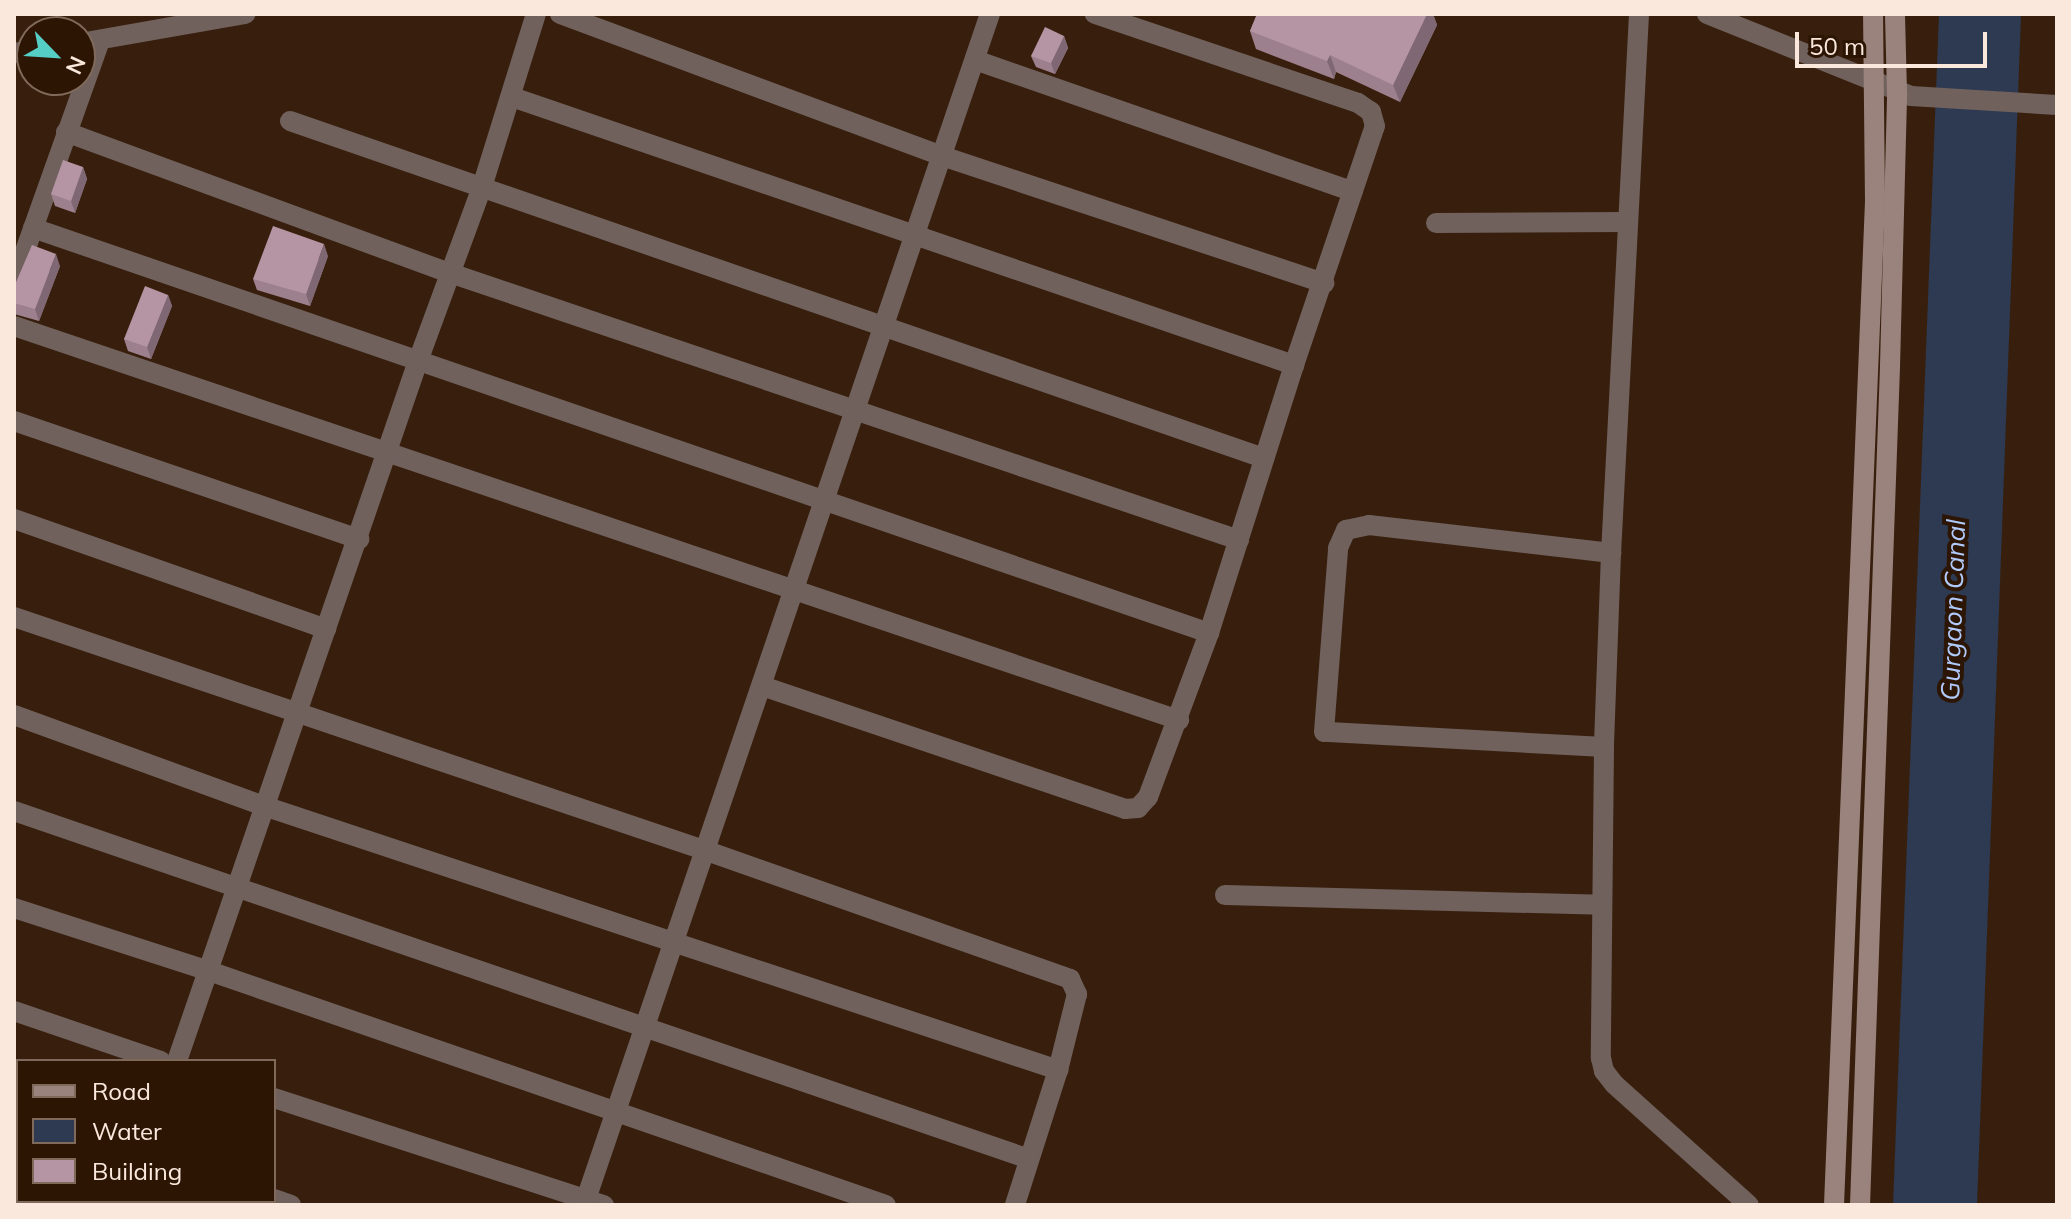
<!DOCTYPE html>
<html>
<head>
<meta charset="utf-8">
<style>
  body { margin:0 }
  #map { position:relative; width:2071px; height:1219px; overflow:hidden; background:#381f0d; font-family:Mulish,sans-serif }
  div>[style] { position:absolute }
  .water>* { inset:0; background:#2d3a51 }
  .minor>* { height:20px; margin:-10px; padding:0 10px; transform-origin:10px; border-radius:10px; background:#70615d }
  .secondary>* { height:20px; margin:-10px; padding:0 10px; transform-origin:10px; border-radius:10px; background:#9a837d }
  .wall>* { inset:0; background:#9c808d }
  .shaded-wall>* { inset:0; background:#7f6873 }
  .building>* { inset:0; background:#b595a4 }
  span { translate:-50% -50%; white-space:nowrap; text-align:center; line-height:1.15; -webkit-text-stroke:8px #2d1504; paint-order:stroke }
  .water-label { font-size:26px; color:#b0cbfb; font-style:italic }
  .frame { position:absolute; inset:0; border:16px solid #fae8dd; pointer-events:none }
  .legend { position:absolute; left:16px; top:1059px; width:260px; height:144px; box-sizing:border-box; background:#2d1504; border:2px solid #7f695b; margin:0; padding:10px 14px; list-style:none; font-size:24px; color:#fae8dd }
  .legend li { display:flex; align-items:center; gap:16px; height:40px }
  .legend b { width:40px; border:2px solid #7f695b }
  .north { position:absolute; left:16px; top:16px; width:80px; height:80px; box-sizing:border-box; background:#2d1504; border:2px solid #7f695b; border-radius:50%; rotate:115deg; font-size:22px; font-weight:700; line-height:32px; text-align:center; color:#fae8dd }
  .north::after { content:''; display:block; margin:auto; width:28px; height:36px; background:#55cec5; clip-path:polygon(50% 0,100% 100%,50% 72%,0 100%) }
  .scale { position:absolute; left:1795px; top:32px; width:192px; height:36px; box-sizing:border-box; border:4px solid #fae8dd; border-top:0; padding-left:10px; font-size:24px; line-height:28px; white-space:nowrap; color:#fae8dd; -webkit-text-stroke:6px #2d1504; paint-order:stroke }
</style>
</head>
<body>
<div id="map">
  <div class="water">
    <div style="clip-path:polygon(1939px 14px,2021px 14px,1977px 1205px,1893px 1205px)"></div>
  </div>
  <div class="minor">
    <div style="left:560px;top:14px;width:408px;rotate:20.4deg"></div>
    <div style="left:942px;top:156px;width:403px;rotate:18.4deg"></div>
    <div style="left:1639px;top:14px;width:540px;rotate:92.97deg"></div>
    <div style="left:1611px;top:553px;width:194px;rotate:92.1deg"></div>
    <div style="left:1604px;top:747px;width:311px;rotate:90.6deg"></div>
    <div style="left:1601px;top:1058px;width:13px;rotate:77deg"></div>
    <div style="left:1604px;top:1071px;width:16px;rotate:52deg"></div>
    <div style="left:1614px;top:1084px;width:181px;rotate:41.9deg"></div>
    <div style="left:1707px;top:14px;width:220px;rotate:21.9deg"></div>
    <div style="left:1911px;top:96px;width:146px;rotate:3.5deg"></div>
    <div style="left:80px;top:43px;width:168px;rotate:-10deg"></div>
    <div style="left:14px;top:53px;width:18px;rotate:-9deg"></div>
    <div style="left:975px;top:60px;width:400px;rotate:19.2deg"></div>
    <div style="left:512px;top:97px;width:827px;rotate:18.92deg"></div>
    <div style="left:290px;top:121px;width:1031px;rotate:19.09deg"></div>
    <div style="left:66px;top:132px;width:409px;rotate:20.2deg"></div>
    <div style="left:450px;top:273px;width:833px;rotate:18.7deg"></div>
    <div style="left:1436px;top:223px;width:191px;rotate:-0.3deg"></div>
    <div style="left:33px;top:228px;width:1244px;rotate:19deg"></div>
    <div style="left:14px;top:282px;width:257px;rotate:-70.4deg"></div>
    <div style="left:14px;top:326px;width:1230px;rotate:18.69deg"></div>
    <div style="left:14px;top:421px;width:365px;rotate:18.9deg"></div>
    <div style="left:14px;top:519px;width:331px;rotate:19.4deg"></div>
    <div style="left:14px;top:617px;width:731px;rotate:18.66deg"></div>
    <div style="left:707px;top:851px;width:385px;rotate:19.4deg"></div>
    <div style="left:1070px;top:979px;width:17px;rotate:65deg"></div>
    <div style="left:1077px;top:994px;width:78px;rotate:104deg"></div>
    <div style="left:1058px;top:1070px;width:142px;rotate:107.7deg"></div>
    <div style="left:762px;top:686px;width:383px;rotate:18.7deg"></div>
    <div style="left:1125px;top:809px;width:13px;rotate:-4deg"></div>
    <div style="left:1138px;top:808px;width:15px;rotate:-48deg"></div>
    <div style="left:1148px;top:797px;width:175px;rotate:-69.6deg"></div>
    <div style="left:1209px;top:633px;width:281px;rotate:-72.4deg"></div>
    <div style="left:1294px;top:365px;width:252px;rotate:-71.3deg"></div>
    <div style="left:1375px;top:126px;width:15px;rotate:-106deg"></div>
    <div style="left:1371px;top:112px;width:16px;rotate:-145deg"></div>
    <div style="left:1358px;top:103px;width:278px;rotate:-161.3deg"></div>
    <div style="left:14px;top:715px;width:269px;rotate:20deg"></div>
    <div style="left:267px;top:807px;width:834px;rotate:18.39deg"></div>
    <div style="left:1604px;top:747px;width:280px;rotate:-176.9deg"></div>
    <div style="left:1324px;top:732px;width:185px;rotate:-85.6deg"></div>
    <div style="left:1338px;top:548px;width:20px;rotate:-66deg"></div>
    <div style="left:1346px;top:530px;width:24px;rotate:-12deg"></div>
    <div style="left:1369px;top:525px;width:244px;rotate:6.6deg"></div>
    <div style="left:14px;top:811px;width:1073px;rotate:18.92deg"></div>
    <div style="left:1225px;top:895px;width:377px;rotate:1.5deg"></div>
    <div style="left:14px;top:908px;width:205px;rotate:17.9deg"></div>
    <div style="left:209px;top:971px;width:716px;rotate:19.07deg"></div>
    <div style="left:14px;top:1011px;width:155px;rotate:18.8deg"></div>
    <div style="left:177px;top:1061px;width:740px;rotate:-71deg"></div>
    <div style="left:418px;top:361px;width:185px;rotate:-69.8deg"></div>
    <div style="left:482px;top:187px;width:181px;rotate:-72.7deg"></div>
    <div style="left:274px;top:1098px;width:347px;rotate:18deg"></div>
    <div style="left:14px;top:1106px;width:4px;rotate:14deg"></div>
    <div style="left:274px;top:1199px;width:18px;rotate:19deg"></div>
    <div style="left:14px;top:1202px;width:9px;rotate:18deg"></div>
    <div style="left:127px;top:1205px;width:4px;rotate:-63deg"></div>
    <div style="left:584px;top:1205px;width:1258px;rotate:-71.18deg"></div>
  </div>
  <div class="secondary">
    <div style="left:1834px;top:1205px;width:1005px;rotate:-87.66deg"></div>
    <div style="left:1875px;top:201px;width:187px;rotate:-90.6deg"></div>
    <div style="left:1860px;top:1205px;width:840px;rotate:-87.95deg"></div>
    <div style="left:1890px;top:366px;width:274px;rotate:-88.5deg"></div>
    <div style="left:1897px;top:92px;width:78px;rotate:-91.5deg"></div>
  </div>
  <div class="wall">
    <div style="clip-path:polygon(1257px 14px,1433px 14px,1437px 25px,1400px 102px,1336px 72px,1334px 79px,1256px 49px,1250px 31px)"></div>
    <div style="clip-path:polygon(1064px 36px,1068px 48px,1055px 74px,1036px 67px,1031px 56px)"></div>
    <div style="clip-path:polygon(83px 167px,87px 179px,75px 213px,55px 206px,51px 194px)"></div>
    <div style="clip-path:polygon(328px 256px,310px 306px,257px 290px,253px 279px)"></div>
    <div style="clip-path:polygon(60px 266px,39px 321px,14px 314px,14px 287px)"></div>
    <div style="clip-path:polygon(168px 295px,172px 306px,151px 359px,128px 351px,124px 339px)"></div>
  </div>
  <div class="shaded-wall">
    <div style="clip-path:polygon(1427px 14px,1433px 14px,1437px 25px,1400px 102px,1393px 85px)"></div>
    <div style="clip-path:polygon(1064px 36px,1068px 48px,1055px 74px,1051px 63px)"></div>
    <div style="clip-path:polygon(1330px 55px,1336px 72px,1334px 79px,1327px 61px)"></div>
    <div style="clip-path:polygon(83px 167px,87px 179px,75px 213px,71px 201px)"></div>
    <div style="clip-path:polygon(324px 244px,328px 256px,310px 306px,306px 294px)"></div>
    <div style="clip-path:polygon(56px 254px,60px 266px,39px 321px,35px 309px)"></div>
    <div style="clip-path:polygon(168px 295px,172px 306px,151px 359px,147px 347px)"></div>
  </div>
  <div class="building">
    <div style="clip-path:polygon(1257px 14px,1427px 14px,1393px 85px,1330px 55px,1327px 61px,1250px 31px)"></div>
    <div style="clip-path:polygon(1045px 27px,1064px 36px,1051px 63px,1031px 56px)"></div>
    <div style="clip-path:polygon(63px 160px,83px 167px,71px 201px,51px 194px)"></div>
    <div style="clip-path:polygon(273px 226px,324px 244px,306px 294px,253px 279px)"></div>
    <div style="clip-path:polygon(32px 245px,56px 254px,35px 309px,14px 303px,14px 287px)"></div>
    <div style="clip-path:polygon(145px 286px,168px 295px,147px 347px,124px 339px)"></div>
  </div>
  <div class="water-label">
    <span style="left:1953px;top:610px;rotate:-88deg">Gurgaon Canal</span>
  </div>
  <div class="frame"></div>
  <ul class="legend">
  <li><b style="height:10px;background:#9a837d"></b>Road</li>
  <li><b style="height:22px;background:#2d3a51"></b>Water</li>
  <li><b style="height:22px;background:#b595a4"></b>Building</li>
  </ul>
  <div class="north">N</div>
  <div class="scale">50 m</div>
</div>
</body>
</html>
